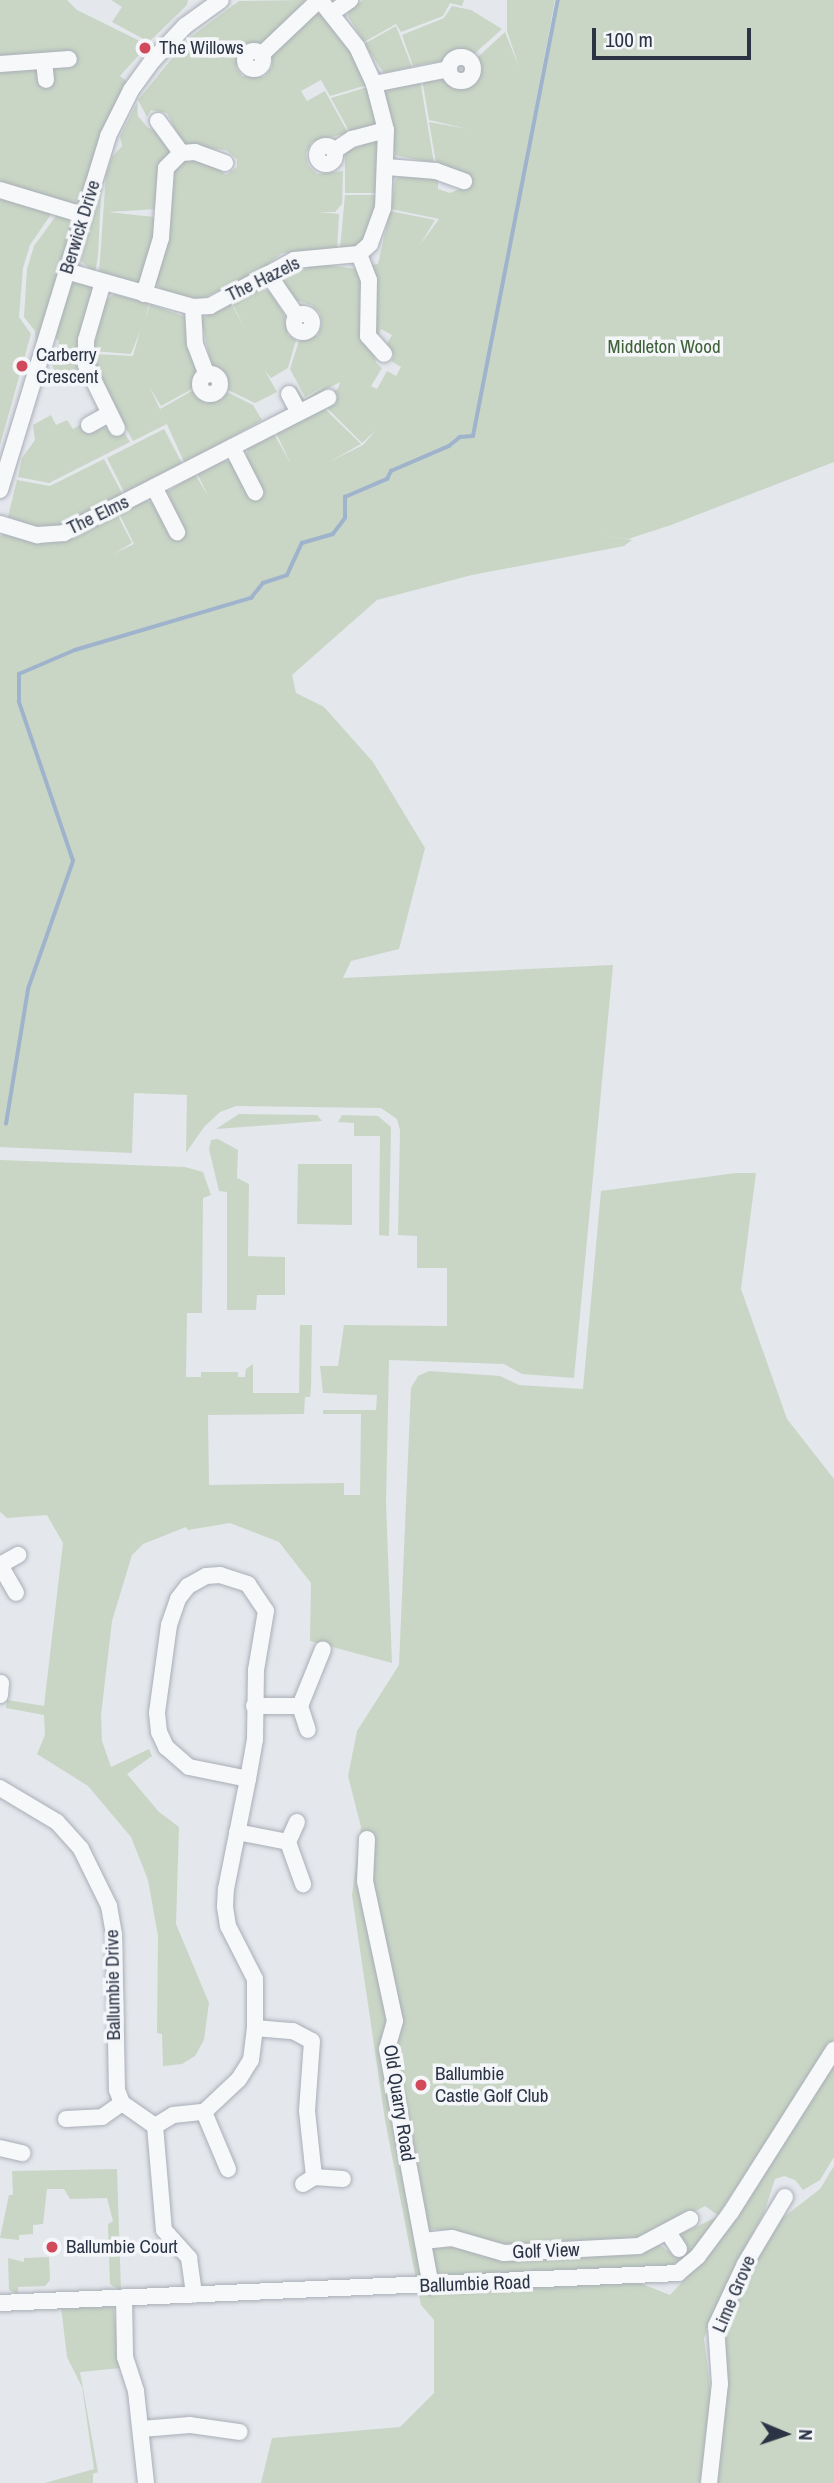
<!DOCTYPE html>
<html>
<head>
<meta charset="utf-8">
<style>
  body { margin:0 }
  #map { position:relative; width:834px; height:2483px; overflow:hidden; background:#e4e7ec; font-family:"Archivo Narrow",sans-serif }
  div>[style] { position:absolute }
  .green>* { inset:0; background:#c9d6c5 }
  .stream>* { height:3.5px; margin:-1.75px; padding:0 1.75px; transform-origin:1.75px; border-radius:1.75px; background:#9fb4cc }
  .roads { filter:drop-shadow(0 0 2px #a9aeb7) drop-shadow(0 0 2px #a9aeb7) }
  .minor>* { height:16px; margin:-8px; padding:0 8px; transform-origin:8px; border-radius:8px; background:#f7f8fa }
  .minor>.ring { margin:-8px; padding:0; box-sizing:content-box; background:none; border:16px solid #f7f8fa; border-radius:50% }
  .dots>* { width:19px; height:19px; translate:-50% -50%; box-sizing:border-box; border:4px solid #f4f6f9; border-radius:50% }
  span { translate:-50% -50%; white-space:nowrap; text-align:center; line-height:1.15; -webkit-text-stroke:7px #f4f6f9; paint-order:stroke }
  .poi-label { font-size:19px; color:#2b3445 }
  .left { translate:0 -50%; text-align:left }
  .street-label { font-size:19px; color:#2b3445 }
  .park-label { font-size:19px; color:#3f6138 }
  .north { position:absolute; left:750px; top:2399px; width:70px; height:70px; -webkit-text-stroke:5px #f4f6f9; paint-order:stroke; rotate:92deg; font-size:19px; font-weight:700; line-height:28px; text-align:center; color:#2b3445 }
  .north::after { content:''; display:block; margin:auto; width:24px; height:32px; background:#2b3445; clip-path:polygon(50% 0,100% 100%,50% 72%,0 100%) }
  .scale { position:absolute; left:592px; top:28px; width:159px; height:32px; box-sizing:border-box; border:4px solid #2b3445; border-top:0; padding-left:9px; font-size:21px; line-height:24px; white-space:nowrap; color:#2b3445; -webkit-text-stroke:5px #f4f6f9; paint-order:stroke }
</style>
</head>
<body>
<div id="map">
  <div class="green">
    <div style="clip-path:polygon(0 0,67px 0,77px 10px,148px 45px,120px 76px,129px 83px,101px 139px,82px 198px,73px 205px,0 186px,0 68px,36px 66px,41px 80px,49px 80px,52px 66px,70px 63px,69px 52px,0 56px)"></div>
    <div style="clip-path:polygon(111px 0,188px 0,187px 5px,149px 42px,112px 22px,122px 7px)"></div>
    <div style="clip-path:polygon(306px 0,263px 43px,241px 47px,236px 67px,242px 76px,264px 77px,272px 67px,272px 53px,316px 14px,323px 13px,348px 46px,367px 85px,330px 96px,321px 80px,301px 91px,307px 101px,325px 91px,348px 133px,312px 142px,306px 153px,308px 165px,317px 174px,343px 171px,342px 204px,335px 212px,319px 212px,339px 214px,337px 250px,282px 253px,259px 271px,201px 299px,164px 293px,156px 283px,168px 239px,170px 179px,175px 168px,186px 160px,209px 161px,226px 175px,237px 167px,237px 159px,226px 150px,184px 147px,167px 113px,151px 110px,147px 117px,138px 100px,188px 39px,239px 1px)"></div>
    <div style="clip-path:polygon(363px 0,464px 0,462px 6px,450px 3px,443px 16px,401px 32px,396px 24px,364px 42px,348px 16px,349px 9px)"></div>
    <div style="clip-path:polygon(507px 0,555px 0,487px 364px,558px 0,834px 0,834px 462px,671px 525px,628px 539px,602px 535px,632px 540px,624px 546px,472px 575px,377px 600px,292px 675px,296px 693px,324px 707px,373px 762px,425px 848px,399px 949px,351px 961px,343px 978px,613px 965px,574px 1378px,522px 1374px,504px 1364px,389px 1360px,386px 1503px,392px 1663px,310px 1641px,311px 1583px,279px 1542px,230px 1523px,188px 1530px,186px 1527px,143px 1544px,132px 1555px,112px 1621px,101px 1715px,102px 1741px,111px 1767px,149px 1749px,152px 1756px,127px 1774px,159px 1812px,179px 1827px,176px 1924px,209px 2003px,204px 2040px,195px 2056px,182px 2064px,163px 2066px,162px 2034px,157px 2033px,158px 1936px,148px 1880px,131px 1837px,88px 1786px,37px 1754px,45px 1735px,44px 1715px,6px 1708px,7px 1700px,44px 1706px,63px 1543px,47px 1515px,7px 1518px,0 1512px,0 1160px,185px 1167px,203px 1172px,211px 1195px,203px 1198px,202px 1313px,187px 1313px,186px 1377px,201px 1377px,201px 1372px,238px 1372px,238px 1377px,245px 1377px,246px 1369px,253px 1364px,253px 1393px,299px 1393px,300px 1325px,312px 1325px,311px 1389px,310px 1397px,305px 1397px,304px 1414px,208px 1415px,209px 1485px,344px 1483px,344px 1495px,360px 1495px,361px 1414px,323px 1414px,323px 1410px,376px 1410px,377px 1395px,323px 1393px,320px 1366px,338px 1366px,344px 1325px,447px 1326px,447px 1268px,417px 1268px,417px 1236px,398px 1235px,400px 1130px,397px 1119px,381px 1108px,236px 1106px,220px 1112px,204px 1127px,186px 1153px,187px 1095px,134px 1093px,132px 1153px,0 1147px,0 536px,7px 533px,39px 543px,56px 542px,117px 514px,132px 543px,113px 554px,134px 544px,119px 513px,144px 500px,154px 503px,172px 538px,185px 531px,167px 492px,195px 474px,208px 496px,197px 473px,223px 460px,232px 463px,250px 498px,263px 491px,246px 458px,248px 448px,274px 434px,291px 464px,276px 433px,325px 409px,361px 444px,329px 462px,363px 445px,376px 430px,362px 443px,327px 408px,335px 403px,330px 393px,338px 389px,340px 382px,305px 401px,301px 401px,293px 388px,296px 386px,304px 400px,327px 384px,305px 397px,290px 369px,299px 341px,318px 335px,322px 324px,320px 313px,311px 305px,292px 299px,282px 278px,317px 264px,358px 269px,376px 363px,382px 368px,371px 386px,377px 389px,387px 371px,396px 376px,401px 367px,391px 361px,394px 355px,387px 344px,392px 335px,381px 329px,376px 338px,371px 265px,378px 264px,390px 211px,435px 220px,420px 245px,439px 219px,391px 209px,395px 180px,403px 174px,426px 177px,438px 180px,438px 189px,450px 193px,465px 187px,469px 175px,436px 163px,429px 122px,468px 129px,429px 120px,422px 79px,442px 77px,451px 86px,469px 86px,480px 69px,477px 58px,505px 32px,519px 67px,507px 31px)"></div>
    <div style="clip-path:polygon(452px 6px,471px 10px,502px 29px,473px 55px,457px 50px,442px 61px,413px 66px,402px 35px,444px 18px)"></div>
    <div style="clip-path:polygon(396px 26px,412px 67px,384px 73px,364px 44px)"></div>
    <div style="clip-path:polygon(420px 80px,434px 163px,395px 155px,385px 94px,391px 87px)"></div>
    <div style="clip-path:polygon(368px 87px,377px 117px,374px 126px,350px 133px,331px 98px)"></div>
    <div style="clip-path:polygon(137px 103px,138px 116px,148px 128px,164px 133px,171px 150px,157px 209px,108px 212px,154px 217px,153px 240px,141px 282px,135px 284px,99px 273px,106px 175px,112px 157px,122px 146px,120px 136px)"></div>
    <div style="clip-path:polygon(374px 140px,379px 144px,378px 193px,345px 193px,345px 152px)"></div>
    <div style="clip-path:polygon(102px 175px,98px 256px,95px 273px,80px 260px,80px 248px)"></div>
    <div style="clip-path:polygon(345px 195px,378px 195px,365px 239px,351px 250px,340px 250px)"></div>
    <div style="clip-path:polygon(0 198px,52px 213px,30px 245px,23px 268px,19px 317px,31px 334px,0 445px)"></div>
    <div style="clip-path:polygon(58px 213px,68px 218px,72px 228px,36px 343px,35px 331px,24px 317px,27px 269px,34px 246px)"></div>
    <div style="clip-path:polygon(77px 281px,93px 286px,78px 343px,80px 368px,57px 379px,52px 364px,59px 341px,53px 336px,68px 287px)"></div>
    <div style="clip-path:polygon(261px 287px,270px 292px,284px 314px,288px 335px,296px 340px,288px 368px,271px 378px,265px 371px,277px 392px,255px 403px,228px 390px,226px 374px,211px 364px,201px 319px,231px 303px,246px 331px,232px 303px)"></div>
    <div style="clip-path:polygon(115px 294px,149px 304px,145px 320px,150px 304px,185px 317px,187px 342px,197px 373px,192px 389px,161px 406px,150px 388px,167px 424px,133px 441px,93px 367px,93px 354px,133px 356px,140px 331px,131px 354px,93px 351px,106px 299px)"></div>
    <div style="clip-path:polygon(192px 391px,206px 403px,222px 399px,227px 392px,253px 405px,262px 420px,185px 464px,160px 409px)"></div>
    <div style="clip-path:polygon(51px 415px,56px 425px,67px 420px,73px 429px,84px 423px,89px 434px,102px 426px,113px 434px,122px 429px,130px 442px,49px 483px,18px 477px,22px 458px,35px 440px,33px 425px)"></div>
    <div style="clip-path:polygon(164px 429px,183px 465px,125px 494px,107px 458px)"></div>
    <div style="clip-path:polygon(104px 459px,123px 495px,62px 526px,40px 528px,8px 517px,17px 480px,50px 486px)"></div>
    <div style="clip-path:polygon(239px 1114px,317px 1115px,322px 1121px,216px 1129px)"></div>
    <div style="clip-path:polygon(342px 1115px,378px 1116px,391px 1127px,389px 1236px,379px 1235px,380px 1136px,354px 1136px,354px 1123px,338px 1122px)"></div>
    <div style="clip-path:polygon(218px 1139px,238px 1150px,237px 1178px,249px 1184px,248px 1256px,285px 1257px,285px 1295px,257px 1295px,256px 1310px,227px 1310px,227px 1192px,219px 1191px,209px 1149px,211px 1140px)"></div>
    <div style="clip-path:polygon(298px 1164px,352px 1164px,352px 1225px,297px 1224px)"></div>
    <div style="clip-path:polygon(evenodd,736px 1173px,756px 1173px,741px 1289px,787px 1419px,834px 1479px,834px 2039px,697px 2247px,678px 2262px,632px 2280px,670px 2295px,704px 2258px,834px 2059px,834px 2157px,820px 2180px,803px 2190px,795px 2180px,784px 2176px,775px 2179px,764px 2213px,731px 2274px,704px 2338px,711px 2393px,700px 2483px,261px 2483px,272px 2438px,400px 2427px,434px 2393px,434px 2320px,421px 2305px,385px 2120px,352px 1895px,361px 1827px,348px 1776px,357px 1731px,399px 1665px,411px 1388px,418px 1376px,429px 1371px,500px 1376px,519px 1385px,583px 1389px,601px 1191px,736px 1173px,705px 2206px,719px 2216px,683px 2233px,680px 2238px,686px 2248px,675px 2256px,660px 2245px,633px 2253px,440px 2243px,432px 2251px,428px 2229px,457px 2231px,498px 2246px,646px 2238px,705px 2206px)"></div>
    <div style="clip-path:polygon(834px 2166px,834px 2483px,716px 2483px,723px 2331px,730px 2311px,776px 2223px,820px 2189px)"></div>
    <div style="clip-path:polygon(117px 2169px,121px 2291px,110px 2284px,108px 2224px,113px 2221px,107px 2198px,70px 2199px,64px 2189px,47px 2189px,43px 2224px,33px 2225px,33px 2234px,19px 2235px,19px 2240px,0 2238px,9px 2195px,13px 2195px,12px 2171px)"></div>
    <div style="clip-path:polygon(49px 2257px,50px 2280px,45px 2286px,18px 2287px,18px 2294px,9px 2290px,8px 2258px,24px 2262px,24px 2258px)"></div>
    <div style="clip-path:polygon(113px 2305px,121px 2368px,80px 2372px,98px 2472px,93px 2474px,93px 2483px,45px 2483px,94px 2469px,82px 2387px,67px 2357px,61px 2307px)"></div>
  </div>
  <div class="stream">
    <div style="left:6px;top:1124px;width:137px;rotate:-80.7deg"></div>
    <div style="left:28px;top:989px;width:136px;rotate:-70.6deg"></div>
    <div style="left:73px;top:861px;width:168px;rotate:-108.8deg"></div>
    <div style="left:19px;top:702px;width:28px;rotate:-90deg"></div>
    <div style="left:19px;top:674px;width:61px;rotate:-23.2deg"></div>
    <div style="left:75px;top:650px;width:184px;rotate:-16.5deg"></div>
    <div style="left:251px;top:598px;width:19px;rotate:-51deg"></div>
    <div style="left:263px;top:583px;width:25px;rotate:-18deg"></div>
    <div style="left:287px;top:575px;width:35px;rotate:-65deg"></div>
    <div style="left:302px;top:543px;width:32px;rotate:-16deg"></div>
    <div style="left:333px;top:534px;width:20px;rotate:-53deg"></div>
    <div style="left:345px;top:518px;width:21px;rotate:-90deg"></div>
    <div style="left:345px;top:497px;width:46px;rotate:-23.2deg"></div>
    <div style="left:387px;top:479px;width:9px;rotate:-63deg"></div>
    <div style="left:391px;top:471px;width:63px;rotate:-23.3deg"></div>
    <div style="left:449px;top:446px;width:14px;rotate:-39deg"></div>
    <div style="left:460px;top:437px;width:13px;rotate:-4deg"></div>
    <div style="left:473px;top:436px;width:444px;rotate:-79deg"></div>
  </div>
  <div class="roads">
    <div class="minor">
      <div style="left:320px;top:0;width:60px;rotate:51.8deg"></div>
      <div style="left:357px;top:47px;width:41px;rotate:65.3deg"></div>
      <div style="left:374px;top:84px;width:48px;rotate:75.4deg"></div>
      <div style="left:386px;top:130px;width:78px;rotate:92.2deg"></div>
      <div style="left:383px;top:208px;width:38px;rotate:110deg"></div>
      <div style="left:370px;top:244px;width:15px;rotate:138deg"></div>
      <div style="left:333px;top:12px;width:21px;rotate:-35deg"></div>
      <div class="ring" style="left:245px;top:51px;width:2px;height:2px"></div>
      <div style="left:261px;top:55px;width:80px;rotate:-43.5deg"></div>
      <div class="ring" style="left:449px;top:57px;width:8px;height:8px"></div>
      <div style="left:44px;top:61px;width:19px;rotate:84deg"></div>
      <div style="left:0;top:64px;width:69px;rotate:-4.1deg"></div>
      <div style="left:374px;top:84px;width:76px;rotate:-11.3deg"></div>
      <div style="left:158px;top:121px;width:39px;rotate:54deg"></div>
      <div class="ring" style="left:317px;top:146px;width:2px;height:2px"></div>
      <div style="left:334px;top:151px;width:22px;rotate:-34deg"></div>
      <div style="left:352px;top:139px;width:35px;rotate:-15deg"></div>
      <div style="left:387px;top:167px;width:49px;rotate:4.7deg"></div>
      <div style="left:436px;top:171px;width:30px;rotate:20deg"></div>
      <div style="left:0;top:190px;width:87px;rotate:16.8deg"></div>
      <div style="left:66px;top:271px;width:132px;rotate:15.8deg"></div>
      <div style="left:193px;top:307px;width:17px;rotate:-3deg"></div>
      <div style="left:210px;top:306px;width:96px;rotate:-28.7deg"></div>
      <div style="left:294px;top:260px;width:65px;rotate:-5.3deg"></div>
      <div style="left:359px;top:254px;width:28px;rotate:69deg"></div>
      <div style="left:369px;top:280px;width:56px;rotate:91deg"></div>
      <div style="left:368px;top:336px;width:24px;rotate:48deg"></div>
      <div style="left:268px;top:274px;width:51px;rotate:55.4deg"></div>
      <div style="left:103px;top:282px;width:60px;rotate:106.3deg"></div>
      <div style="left:86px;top:340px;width:25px;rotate:90deg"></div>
      <div style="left:86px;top:365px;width:70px;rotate:63.8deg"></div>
      <div style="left:144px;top:294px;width:59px;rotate:-73.1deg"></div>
      <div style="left:161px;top:238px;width:70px;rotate:-85.9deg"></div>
      <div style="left:166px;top:168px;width:21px;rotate:-45deg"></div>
      <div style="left:181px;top:153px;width:14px;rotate:-4deg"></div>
      <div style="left:195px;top:152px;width:32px;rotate:20deg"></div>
      <div style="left:193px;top:307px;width:37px;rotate:87deg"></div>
      <div style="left:195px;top:344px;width:33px;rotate:69deg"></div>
      <div class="ring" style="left:294px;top:314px;width:2px;height:2px"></div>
      <div class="ring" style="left:200px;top:374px;width:4px;height:4px"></div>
      <div style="left:289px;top:394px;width:21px;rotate:62deg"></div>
      <div style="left:89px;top:425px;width:23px;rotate:-29deg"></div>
      <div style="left:232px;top:447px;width:51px;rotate:62.9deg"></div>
      <div style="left:154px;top:487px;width:51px;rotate:62.9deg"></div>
      <div style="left:0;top:490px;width:370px;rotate:-73deg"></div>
      <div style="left:108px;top:136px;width:51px;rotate:-63.4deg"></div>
      <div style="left:131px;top:90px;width:37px;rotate:-54deg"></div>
      <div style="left:153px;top:60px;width:47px;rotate:-46.7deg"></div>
      <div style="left:185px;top:26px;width:44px;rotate:-35.8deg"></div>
      <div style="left:0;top:524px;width:39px;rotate:17deg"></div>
      <div style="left:37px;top:535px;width:27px;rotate:-4deg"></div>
      <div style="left:64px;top:533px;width:297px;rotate:-27.1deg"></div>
      <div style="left:0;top:1565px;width:32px;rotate:60deg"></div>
      <div style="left:0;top:1565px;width:21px;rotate:-29deg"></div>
      <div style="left:0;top:1695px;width:12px;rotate:-85deg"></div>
      <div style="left:254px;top:1706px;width:46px"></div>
      <div style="left:300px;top:1706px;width:61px;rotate:-68deg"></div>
      <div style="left:300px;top:1706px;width:25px;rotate:72deg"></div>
      <div style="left:0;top:1788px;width:66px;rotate:30.8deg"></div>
      <div style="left:57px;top:1822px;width:36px;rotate:48deg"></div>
      <div style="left:81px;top:1849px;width:64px;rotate:63.8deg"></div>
      <div style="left:109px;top:1906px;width:29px;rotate:80deg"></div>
      <div style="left:114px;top:1935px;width:155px;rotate:88.9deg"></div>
      <div style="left:117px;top:2090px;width:14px;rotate:69deg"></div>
      <div style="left:122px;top:2103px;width:40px;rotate:34.9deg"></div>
      <div style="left:155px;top:2126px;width:104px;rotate:85.1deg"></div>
      <div style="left:164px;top:2230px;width:38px;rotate:48deg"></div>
      <div style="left:189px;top:2258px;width:37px;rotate:82deg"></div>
      <div style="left:297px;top:1822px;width:22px;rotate:114deg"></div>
      <div style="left:288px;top:1842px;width:45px;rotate:70.3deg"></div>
      <div style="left:237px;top:1832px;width:52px;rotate:11.1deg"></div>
      <div style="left:367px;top:1839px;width:42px;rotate:92.7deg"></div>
      <div style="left:365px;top:1881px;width:143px;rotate:77.9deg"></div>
      <div style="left:395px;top:2021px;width:29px;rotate:106deg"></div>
      <div style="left:387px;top:2049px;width:241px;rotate:79.5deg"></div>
      <div style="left:255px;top:2028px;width:38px;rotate:5deg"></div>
      <div style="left:293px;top:2031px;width:21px;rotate:28deg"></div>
      <div style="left:312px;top:2041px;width:70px;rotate:94.1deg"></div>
      <div style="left:307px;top:2111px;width:66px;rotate:83.9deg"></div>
      <div style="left:204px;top:2112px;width:62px;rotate:67.2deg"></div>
      <div style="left:66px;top:2119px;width:36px;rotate:-3deg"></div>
      <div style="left:102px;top:2117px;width:24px;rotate:-35deg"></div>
      <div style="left:155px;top:2126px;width:21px;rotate:-31deg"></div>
      <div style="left:173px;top:2115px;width:31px;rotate:-6deg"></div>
      <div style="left:204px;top:2112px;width:48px;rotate:-43.3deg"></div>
      <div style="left:239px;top:2079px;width:22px;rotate:-58deg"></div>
      <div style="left:251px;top:2060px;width:32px;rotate:-83deg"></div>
      <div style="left:255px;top:2028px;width:49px;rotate:-90deg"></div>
      <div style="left:255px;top:1979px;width:59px;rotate:-117deg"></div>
      <div style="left:228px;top:1926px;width:20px;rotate:-99deg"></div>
      <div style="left:225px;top:1906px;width:17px;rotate:-87deg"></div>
      <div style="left:226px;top:1889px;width:112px;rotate:-78.7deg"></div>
      <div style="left:248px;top:1779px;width:40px;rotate:-80deg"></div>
      <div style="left:255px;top:1740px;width:70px;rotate:-89.2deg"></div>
      <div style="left:256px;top:1670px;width:60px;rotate:-80.4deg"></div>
      <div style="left:266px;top:1611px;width:32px;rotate:-124deg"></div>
      <div style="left:248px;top:1584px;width:29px;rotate:-162deg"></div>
      <div style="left:220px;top:1575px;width:14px;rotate:176deg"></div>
      <div style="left:206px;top:1576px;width:21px;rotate:151deg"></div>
      <div style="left:188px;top:1586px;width:16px;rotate:128deg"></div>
      <div style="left:178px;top:1599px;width:28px;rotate:109deg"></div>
      <div style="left:169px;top:1625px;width:89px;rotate:97.8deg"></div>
      <div style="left:157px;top:1713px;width:19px;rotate:84deg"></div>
      <div style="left:159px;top:1732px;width:17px;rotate:65deg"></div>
      <div style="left:166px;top:1747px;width:30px;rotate:41deg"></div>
      <div style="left:189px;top:1767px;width:60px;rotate:11.5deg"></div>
      <div style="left:0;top:2148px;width:23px;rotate:13deg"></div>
      <div style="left:303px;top:2184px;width:13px;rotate:-32deg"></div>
      <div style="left:314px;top:2177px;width:29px;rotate:4deg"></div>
      <div style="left:669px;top:2234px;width:18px;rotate:56deg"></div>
      <div style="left:423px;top:2241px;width:29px;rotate:-6deg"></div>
      <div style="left:452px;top:2238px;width:54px;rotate:16.1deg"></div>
      <div style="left:504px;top:2253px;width:135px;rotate:-3deg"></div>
      <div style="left:639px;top:2246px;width:58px;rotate:-27.9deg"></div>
      <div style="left:124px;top:2297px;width:60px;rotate:89deg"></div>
      <div style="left:125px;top:2357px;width:36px;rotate:72deg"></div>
      <div style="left:136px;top:2391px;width:93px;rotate:83.8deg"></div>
      <div style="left:0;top:2303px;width:679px;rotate:-2.53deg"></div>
      <div style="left:678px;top:2273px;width:26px;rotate:-40deg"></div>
      <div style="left:698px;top:2256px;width:55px;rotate:-53.1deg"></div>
      <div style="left:731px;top:2212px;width:192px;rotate:-57.6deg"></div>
      <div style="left:141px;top:2429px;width:49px;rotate:-4.7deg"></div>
      <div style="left:190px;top:2425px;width:50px;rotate:8deg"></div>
      <div style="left:709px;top:2483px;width:100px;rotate:-83.7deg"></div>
      <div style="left:720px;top:2384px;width:58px;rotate:-93.9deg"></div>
      <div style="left:716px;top:2326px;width:68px;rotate:-64.9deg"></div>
      <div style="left:745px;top:2264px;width:78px;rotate:-59.2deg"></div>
    </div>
  </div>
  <div class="dots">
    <div style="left:145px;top:48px;background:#d1495b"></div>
    <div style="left:22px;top:366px;background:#d1495b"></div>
    <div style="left:421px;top:2085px;background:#d1495b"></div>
    <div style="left:52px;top:2247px;background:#d1495b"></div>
  </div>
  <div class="poi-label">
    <span class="left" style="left:159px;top:48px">The Willows</span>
    <span class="left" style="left:36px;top:366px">Carberry<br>Crescent</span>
    <span class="left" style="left:435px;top:2085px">Ballumbie<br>Castle Golf Club</span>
    <span class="left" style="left:66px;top:2247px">Ballumbie Court</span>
  </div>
  <div class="street-label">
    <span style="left:80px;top:227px;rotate:-73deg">Berwick Drive</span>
    <span style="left:263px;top:279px;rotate:-26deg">The Hazels</span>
    <span style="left:98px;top:515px;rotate:-26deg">The Elms</span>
    <span style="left:113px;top:1985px;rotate:-91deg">Ballumbie Drive</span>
    <span style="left:399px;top:2103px;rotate:81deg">Old Quarry Road</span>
    <span style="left:546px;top:2251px;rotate:-2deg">Golf View</span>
    <span style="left:475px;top:2284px;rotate:-2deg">Ballumbie Road</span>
    <span style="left:734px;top:2294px;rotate:-67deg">Lime Grove</span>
  </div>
  <div class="park-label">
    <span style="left:664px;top:347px">Middleton Wood</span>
  </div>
  <div class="north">N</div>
  <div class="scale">100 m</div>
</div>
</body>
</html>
